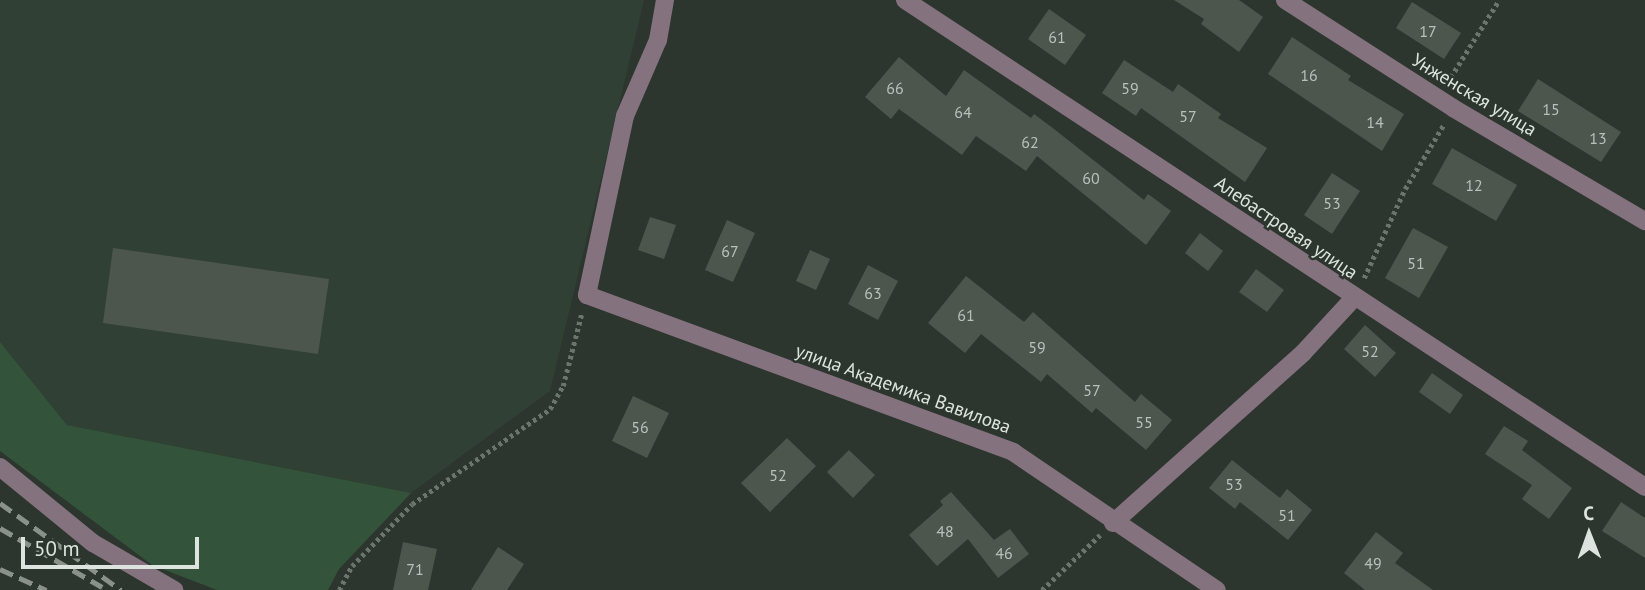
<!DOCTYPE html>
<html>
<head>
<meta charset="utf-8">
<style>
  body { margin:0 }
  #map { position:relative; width:1645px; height:590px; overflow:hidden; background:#2d362e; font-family:"PT Sans",sans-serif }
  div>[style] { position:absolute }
  .built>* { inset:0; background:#314034 }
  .green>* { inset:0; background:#33543a }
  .building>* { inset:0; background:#4c564d }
  .path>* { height:4.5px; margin-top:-2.25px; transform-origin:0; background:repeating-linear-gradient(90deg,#6c746d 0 3.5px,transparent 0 7px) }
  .minor>* { height:18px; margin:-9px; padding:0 9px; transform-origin:9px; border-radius:9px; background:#85727f }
  .rail>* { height:5px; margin-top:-2.5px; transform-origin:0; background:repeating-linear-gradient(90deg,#8a918b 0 14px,transparent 0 21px) }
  span { translate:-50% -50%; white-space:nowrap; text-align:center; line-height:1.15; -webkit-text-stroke:5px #2d362e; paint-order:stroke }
  .number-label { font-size:16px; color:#b9c0ba }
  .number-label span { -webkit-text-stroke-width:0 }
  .street-label { font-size:19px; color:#dde3de }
  .north { position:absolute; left:1554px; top:499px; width:70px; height:70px; -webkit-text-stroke:5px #2d362e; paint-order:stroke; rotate:359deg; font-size:19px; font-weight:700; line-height:28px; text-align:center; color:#dde3de }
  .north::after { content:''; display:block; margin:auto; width:24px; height:32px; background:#dde3de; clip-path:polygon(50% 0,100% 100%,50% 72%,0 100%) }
  .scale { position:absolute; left:21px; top:537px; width:178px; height:32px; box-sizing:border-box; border:4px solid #dde3de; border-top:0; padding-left:9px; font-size:21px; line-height:24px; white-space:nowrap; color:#dde3de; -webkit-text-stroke:5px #2d362e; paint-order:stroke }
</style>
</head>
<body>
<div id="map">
  <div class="built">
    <div style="clip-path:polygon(0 0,644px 0,550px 391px,411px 493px,67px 425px,0 342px)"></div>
  </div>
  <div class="green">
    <div style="clip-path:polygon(0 342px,67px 425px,411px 493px,339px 569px,328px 590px,217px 590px,152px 565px,0 451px)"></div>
  </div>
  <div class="building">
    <div style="clip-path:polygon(1174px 0,1239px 0,1263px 17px,1239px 52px,1201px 24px,1204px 19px)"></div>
    <div style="clip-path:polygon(1412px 2px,1461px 33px,1444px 59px,1396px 28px)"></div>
    <div style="clip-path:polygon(1049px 9px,1086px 35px,1065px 65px,1028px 39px)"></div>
    <div style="clip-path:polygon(1292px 37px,1351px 76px,1348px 80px,1404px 114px,1382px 151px,1268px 74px)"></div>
    <div style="clip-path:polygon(899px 57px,946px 96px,964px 70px,1031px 118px,1034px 114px,1054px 129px,1144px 200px,1148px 194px,1171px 211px,1146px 245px,1037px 156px,1026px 171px,976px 136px,962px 155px,899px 109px,891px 119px,865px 97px)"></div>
    <div style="clip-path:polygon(1124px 60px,1173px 92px,1178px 84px,1221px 114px,1218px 118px,1267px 148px,1245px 182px,1141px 108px,1136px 116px,1102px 93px)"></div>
    <div style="clip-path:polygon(1538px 79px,1621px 132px,1601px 162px,1518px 111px)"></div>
    <div style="clip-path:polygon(1452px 148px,1517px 185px,1496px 221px,1432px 184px)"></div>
    <div style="clip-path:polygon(1332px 173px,1360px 191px,1332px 234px,1304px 215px)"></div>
    <div style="clip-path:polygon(650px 217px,676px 225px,664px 259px,638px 250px)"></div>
    <div style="clip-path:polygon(727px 220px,755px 233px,733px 282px,705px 270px)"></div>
    <div style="clip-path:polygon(1413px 228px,1448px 247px,1419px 298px,1385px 278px)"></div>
    <div style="clip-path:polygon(1200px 233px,1223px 251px,1208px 271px,1185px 253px)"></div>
    <div style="clip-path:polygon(113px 248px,329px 279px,318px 354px,103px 323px)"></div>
    <div style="clip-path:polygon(810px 250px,830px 259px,816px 290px,796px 281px)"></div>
    <div style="clip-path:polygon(868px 265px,898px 281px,878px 320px,848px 304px)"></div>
    <div style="clip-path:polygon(1256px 269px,1284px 290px,1267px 312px,1239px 292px)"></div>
    <div style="clip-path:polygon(966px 276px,1024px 322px,1033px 312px,1135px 402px,1141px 394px,1172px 420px,1146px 450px,1096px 408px,1092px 413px,1047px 374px,1041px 382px,981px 334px,965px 353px,928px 323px)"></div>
    <div style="clip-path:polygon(1365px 325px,1396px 353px,1375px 377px,1344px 349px)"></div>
    <div style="clip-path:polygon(1432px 373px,1463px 395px,1450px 414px,1419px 392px)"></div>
    <div style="clip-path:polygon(633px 396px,669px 413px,647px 458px,612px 441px)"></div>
    <div style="clip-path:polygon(1504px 426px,1528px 441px,1522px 450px,1572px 488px,1549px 519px,1522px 499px,1532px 485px,1485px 454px)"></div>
    <div style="clip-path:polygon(787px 438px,816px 466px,770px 512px,741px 483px)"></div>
    <div style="clip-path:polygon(849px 450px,875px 475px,853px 498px,827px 472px)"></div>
    <div style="clip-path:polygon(1232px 460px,1280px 498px,1287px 489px,1312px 510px,1288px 540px,1240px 502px,1235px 509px,1209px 488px)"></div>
    <div style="clip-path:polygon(951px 492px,994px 540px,1010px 529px,1029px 554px,998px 578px,968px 539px,937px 566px,909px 535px,943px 505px,940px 501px)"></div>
    <div style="clip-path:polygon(1621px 502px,1645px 518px,1645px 558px,1602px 531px)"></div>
    <div style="clip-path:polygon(1376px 532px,1403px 553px,1395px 563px,1433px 590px,1365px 590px,1344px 573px)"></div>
    <div style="clip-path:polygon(403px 542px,437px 549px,428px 590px,393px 590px)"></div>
    <div style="clip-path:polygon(498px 547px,524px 564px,507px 590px,471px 590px)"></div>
  </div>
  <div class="path">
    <div style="left:1447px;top:83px;width:98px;rotate:-57.9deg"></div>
    <div style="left:1364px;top:278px;width:98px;rotate:-65.3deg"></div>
    <div style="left:1405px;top:189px;width:76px;rotate:-59deg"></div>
    <div style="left:339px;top:590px;width:27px;rotate:-62deg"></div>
    <div style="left:352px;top:566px;width:86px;rotate:-45.9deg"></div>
    <div style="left:412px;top:504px;width:168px;rotate:-34.5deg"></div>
    <div style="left:550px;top:409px;width:26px;rotate:-61deg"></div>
    <div style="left:563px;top:386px;width:76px;rotate:-75.6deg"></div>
    <div style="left:1042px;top:590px;width:80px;rotate:-43.5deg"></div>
  </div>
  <div class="minor">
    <div style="left:665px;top:0;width:41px;rotate:99.9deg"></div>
    <div style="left:658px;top:40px;width:83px;rotate:113.5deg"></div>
    <div style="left:625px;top:116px;width:183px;rotate:102deg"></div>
    <div style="left:587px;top:295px;width:454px;rotate:20.2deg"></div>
    <div style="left:1013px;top:452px;width:246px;rotate:34.1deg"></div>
    <div style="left:905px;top:0;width:886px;rotate:33.35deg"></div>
    <div style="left:1285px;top:0;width:200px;rotate:32.7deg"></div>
    <div style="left:1453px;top:108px;width:223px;rotate:30.5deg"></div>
    <div style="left:0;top:467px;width:120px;rotate:39.3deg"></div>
    <div style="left:93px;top:543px;width:94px;rotate:30.1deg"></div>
    <div style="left:1113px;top:523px;width:255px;rotate:-41.8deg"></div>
    <div style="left:1303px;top:353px;width:75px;rotate:-47.2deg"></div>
  </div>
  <div class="rail">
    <div style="left:0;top:503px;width:149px;rotate:35.7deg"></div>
    <div style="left:0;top:528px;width:118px;rotate:30deg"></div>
    <div style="left:0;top:569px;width:51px;rotate:24.5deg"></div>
  </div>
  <div class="number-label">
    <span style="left:1428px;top:31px">17</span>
    <span style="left:1057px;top:37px">61</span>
    <span style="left:1309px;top:75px">16</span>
    <span style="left:895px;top:88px">66</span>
    <span style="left:1130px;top:88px">59</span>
    <span style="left:1551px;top:109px">15</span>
    <span style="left:963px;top:112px">64</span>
    <span style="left:1188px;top:116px">57</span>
    <span style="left:1375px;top:122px">14</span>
    <span style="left:1598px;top:138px">13</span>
    <span style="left:1030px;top:142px">62</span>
    <span style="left:1091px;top:178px">60</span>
    <span style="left:1474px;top:185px">12</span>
    <span style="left:1332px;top:203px">53</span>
    <span style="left:730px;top:251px">67</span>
    <span style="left:1416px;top:263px">51</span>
    <span style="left:873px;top:293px">63</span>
    <span style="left:966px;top:315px">61</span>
    <span style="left:1037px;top:347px">59</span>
    <span style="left:1370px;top:351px">52</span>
    <span style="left:1092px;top:390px">57</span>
    <span style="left:1144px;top:422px">55</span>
    <span style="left:640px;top:427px">56</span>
    <span style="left:778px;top:475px">52</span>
    <span style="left:1234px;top:484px">53</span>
    <span style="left:1287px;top:515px">51</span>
    <span style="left:945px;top:531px">48</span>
    <span style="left:1004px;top:553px">46</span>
    <span style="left:1373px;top:563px">49</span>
    <span style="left:415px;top:569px">71</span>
  </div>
  <div class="street-label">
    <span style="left:1474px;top:95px;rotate:31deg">Унженская улица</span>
    <span style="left:1286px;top:228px;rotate:34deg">Алебастровая улица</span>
    <span style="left:903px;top:389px;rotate:20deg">улица Академика Вавилова</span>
  </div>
  <div class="north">С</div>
  <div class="scale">50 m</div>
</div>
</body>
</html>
